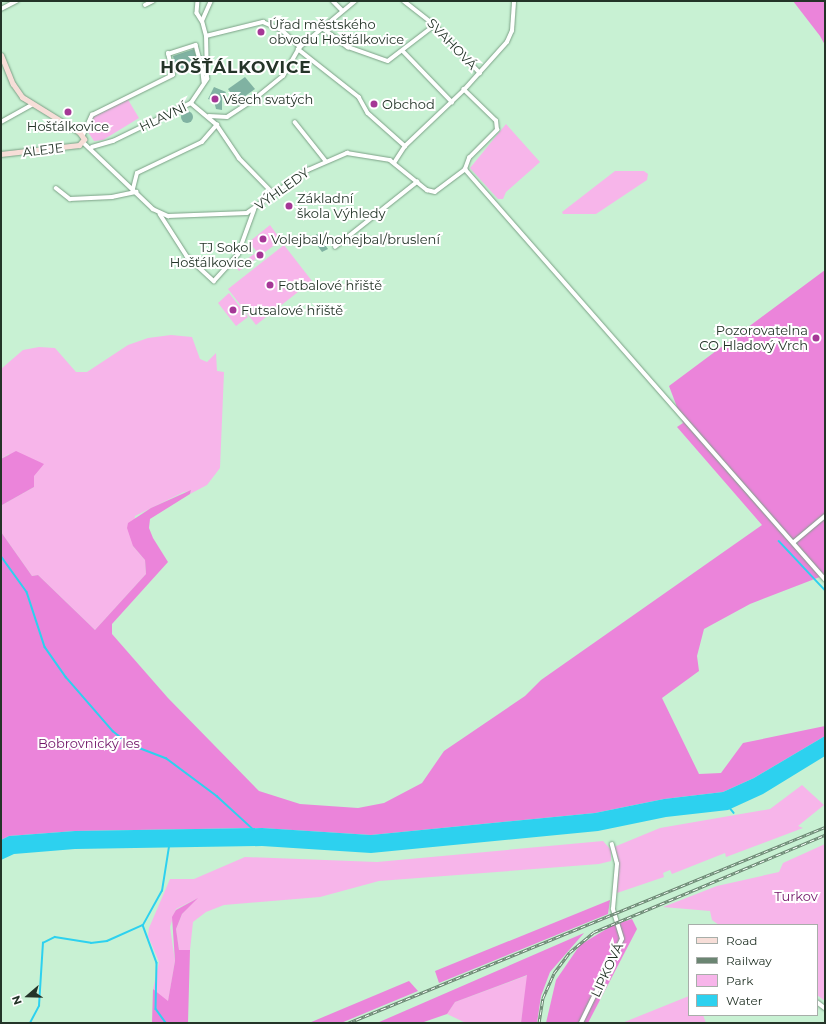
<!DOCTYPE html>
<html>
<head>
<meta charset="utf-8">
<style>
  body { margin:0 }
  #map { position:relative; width:826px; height:1024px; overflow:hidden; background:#c8f1d3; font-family:Montserrat,sans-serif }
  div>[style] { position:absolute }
  .green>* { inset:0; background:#f7b5ea }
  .forest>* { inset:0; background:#eb84da }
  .water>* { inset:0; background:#2dd1ef }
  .stream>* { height:1.5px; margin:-0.75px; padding:0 0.75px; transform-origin:0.75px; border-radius:0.75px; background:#2dd1ef }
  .building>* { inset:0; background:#80b2a2 }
  .round { border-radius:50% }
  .street-tunnel>* { height:3.5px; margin-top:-1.75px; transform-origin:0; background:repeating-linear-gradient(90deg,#a7cbb1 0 3.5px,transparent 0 5.5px) }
  .roads { filter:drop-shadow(0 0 1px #7ba186) drop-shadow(0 0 1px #7ba186) }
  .street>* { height:3.5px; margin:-1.75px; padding:0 1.75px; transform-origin:1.75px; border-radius:1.75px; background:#fff }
  .secondary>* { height:5px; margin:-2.5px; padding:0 2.5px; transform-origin:2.5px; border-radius:2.5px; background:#f7ded8 }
  .rail>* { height:3px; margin-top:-1.5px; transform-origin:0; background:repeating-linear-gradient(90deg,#fff 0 4.5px,#6b8572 0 9px); box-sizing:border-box; border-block:1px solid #6b8572 }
  .dots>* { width:11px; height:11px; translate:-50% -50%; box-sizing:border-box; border:2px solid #fff; border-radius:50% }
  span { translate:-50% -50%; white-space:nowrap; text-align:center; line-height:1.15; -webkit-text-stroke:4px #fff; paint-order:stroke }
  .poi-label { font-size:13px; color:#243428 }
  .left { translate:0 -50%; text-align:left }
  .right { translate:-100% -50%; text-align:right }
  .street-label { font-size:13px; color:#243428 }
  .park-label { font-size:13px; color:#711467 }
  .district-label { font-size:17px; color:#243428; font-weight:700; letter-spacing:1px }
  .frame { position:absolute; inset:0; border:2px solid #243428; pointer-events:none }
  .legend { position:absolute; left:688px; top:924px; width:130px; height:92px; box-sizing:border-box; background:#fff; border:1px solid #a7aea9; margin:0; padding:5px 7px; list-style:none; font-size:12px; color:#243428 }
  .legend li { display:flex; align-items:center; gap:8px; height:20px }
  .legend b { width:20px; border:1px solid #a7aea9 }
  .north { position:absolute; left:8px; top:976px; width:40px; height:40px; -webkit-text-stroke:3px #fff; paint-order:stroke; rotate:250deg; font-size:11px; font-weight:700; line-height:16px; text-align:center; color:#243428 }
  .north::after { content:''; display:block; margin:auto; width:14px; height:18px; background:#243428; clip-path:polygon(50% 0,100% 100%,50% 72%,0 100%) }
</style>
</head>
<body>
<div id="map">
  <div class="green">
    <div style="clip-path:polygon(127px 98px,139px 118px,103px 140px,94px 141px,88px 132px,93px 117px)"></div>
    <div style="clip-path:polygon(506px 124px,540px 162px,506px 192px,503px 199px,498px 199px,470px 168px)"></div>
    <div style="clip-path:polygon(615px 171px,644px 171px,648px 174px,647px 180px,596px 214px,563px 214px,562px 212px)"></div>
    <div style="clip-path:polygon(270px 225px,278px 236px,269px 243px,280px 235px,283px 239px,239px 271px,236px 267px,257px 252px,249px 242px)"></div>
    <div style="clip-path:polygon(284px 245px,312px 281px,256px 325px,228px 289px)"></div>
    <div style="clip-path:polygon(229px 293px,248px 317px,236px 326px,218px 303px)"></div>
    <div style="clip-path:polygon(171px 335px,192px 337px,200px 359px,207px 362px,216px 353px,217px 371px,224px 372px,220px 468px,207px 485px,190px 494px,191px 491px,184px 492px,135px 516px,133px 546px,145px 560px,146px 574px,95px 630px,38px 575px,32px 576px,1px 532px,2px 505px,34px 487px,9px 454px,1px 459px,1px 369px,23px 350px,39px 347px,55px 348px,76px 372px,87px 372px,128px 345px,148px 338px)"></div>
    <div style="clip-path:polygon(802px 785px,824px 805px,798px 826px,803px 828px,726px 857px,725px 853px,672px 874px,670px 870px,663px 873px,664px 877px,617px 893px,619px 863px,614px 847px,660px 828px,770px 809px)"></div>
    <div style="clip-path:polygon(603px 841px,611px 850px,611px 861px,599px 864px,379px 881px,320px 897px,224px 905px,206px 912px,193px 922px,190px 950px,179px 950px,176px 929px,182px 914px,196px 899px,176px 909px,170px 927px,175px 961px,168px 1002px,153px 989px,159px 962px,148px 936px,149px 928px,170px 879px,194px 879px,245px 857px,377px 862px)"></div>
    <div style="clip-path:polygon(825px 844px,825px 1001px,817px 995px,817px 925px,719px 925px,712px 920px,710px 911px,663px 907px,717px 886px,779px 872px,783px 863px)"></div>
    <div style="clip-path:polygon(528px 975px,521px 1023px,466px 1023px,447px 1014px,455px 1002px)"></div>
    <div style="clip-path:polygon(689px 996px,689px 1015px,703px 1015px,706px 1023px,622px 1023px)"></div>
  </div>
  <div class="forest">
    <div style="clip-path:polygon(793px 1px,825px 1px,825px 45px,820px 36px)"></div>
    <div style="clip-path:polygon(825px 270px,825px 575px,750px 604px,704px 629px,697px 656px,699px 671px,662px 698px,699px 774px,721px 773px,743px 743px,825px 726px,825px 736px,754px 778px,723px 792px,664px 799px,595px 813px,371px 835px,261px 828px,75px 831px,9px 836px,1px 840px,1px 532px,32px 576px,38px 575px,95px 630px,146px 574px,145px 560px,133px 546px,127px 528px,128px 523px,151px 508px,191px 490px,190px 494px,150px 519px,149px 528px,153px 538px,168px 562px,112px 624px,112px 634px,168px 698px,259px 791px,300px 804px,358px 808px,384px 803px,422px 783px,444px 751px,525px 696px,541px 680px,762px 525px,677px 427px,683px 423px,669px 386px)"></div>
    <div style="clip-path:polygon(16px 451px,44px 464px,34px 476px,34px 487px,2px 505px,1px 512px,1px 459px)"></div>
    <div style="clip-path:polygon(198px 898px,182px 914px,176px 929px,179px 950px,190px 950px,188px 1023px,152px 1023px,153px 989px,168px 1001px,175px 961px,172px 917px,176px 910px)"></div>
    <div style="clip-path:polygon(610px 900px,608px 914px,439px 983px,435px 971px)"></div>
    <div style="clip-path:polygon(632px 919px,637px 929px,588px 1023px,546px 1023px,556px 980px,580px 945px,613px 925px)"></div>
    <div style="clip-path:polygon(584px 933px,550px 972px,541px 996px,537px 1023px,521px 1023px,527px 975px,455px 1002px,447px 1014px,421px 1023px,377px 1023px)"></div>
    <div style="clip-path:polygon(409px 981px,418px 991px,341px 1023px,309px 1023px)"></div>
  </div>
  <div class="water">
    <div style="clip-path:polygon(825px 736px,825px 756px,763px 794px,728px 810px,666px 817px,598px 831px,371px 853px,262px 846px,75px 849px,14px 854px,1px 860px,1px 840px,9px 836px,75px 831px,262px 828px,371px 835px,595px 813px,664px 799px,723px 792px,754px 778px)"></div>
  </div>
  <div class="stream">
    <div style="left:779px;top:541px;width:67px;rotate:46.8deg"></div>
    <div style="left:1px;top:556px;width:44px;rotate:54.2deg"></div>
    <div style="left:27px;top:592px;width:58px;rotate:71.9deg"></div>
    <div style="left:45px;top:647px;width:37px;rotate:55deg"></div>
    <div style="left:66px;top:677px;width:72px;rotate:49deg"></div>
    <div style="left:113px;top:731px;width:21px;rotate:39deg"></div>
    <div style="left:129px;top:744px;width:40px;rotate:21deg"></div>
    <div style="left:166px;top:758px;width:64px;rotate:36.7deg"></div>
    <div style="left:217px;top:796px;width:49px;rotate:42.5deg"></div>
    <div style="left:730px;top:808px;width:6px;rotate:51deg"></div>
    <div style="left:143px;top:925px;width:40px;rotate:69.8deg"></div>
    <div style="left:157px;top:963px;width:46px;rotate:91.2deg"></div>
    <div style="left:156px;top:1009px;width:17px;rotate:54deg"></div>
    <div style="left:30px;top:1023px;width:19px;rotate:-62deg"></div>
    <div style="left:39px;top:1006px;width:63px;rotate:-86.4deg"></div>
    <div style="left:43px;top:943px;width:13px;rotate:-27deg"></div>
    <div style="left:55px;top:937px;width:36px;rotate:9deg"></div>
    <div style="left:91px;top:943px;width:16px;rotate:-7deg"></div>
    <div style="left:107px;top:941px;width:39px;rotate:-24deg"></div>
    <div style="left:143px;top:925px;width:39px;rotate:-61deg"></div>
    <div style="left:162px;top:891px;width:45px;rotate:-81deg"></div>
  </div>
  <div class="building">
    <div style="clip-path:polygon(194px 49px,197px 59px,202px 55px,203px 62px,177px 74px,173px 56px)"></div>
    <div style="clip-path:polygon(245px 77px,255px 89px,237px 102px,228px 89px)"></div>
    <div style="clip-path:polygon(214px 87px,226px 92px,222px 99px,222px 110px,216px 109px,214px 101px,208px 99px)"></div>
    <div class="round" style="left:181px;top:111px;width:12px;height:12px"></div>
    <div style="clip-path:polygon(317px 234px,328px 249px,322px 252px,312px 238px)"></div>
  </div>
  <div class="street-tunnel">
    <div style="left:199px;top:56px;width:9px;rotate:72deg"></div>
  </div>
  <div class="roads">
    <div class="street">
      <div style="left:198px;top:1px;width:12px;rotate:95deg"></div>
      <div style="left:197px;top:13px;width:9px;rotate:58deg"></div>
      <div style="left:333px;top:1px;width:13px;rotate:45deg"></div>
      <div style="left:404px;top:1px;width:39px;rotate:38deg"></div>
      <div style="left:435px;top:25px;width:66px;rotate:46.8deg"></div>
      <div style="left:145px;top:5px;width:9px;rotate:-27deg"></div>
      <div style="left:1px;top:9px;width:18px;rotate:-27deg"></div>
      <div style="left:321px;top:27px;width:34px;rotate:37deg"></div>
      <div style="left:348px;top:47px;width:42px;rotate:19.3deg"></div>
      <div style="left:388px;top:61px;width:59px;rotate:-37.5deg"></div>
      <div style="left:206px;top:36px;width:59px;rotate:-13.8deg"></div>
      <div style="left:263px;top:22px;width:21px;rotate:23deg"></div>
      <div style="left:282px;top:30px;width:25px;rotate:43deg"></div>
      <div style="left:298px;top:49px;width:78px;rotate:38.2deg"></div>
      <div style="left:359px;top:97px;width:18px;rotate:61deg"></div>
      <div style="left:368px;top:113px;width:50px;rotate:41.7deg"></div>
      <div style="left:403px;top:51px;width:71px;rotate:46.1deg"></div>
      <div style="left:202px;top:65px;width:17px;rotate:83deg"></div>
      <div style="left:191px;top:103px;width:34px;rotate:40deg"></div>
      <div style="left:217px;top:125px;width:40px;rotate:56deg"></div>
      <div style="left:239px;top:158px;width:50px;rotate:45.8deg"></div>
      <div style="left:191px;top:103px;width:29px;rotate:-56deg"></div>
      <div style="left:207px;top:79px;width:43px;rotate:-91.3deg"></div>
      <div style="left:206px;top:36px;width:16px;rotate:-105deg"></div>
      <div style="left:202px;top:21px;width:22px;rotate:-66deg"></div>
      <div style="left:209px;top:116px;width:18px;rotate:3deg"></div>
      <div style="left:227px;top:117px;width:30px;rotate:-33deg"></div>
      <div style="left:252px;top:101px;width:40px;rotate:-39deg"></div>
      <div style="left:283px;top:76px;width:34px;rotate:-60deg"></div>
      <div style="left:300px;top:47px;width:72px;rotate:-39.9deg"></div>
      <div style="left:1px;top:122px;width:35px;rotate:-29deg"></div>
      <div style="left:295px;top:122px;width:50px;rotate:51.5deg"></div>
      <div style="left:83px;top:135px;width:22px;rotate:-66deg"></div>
      <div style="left:92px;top:115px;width:90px;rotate:-26.3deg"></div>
      <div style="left:173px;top:75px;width:22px;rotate:-103deg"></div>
      <div style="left:168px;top:54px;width:29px;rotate:-18deg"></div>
      <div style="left:196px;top:45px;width:11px;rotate:75deg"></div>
      <div style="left:83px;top:142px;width:97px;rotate:43.7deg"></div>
      <div style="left:153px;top:209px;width:17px;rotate:25deg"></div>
      <div style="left:168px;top:216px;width:79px;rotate:-2.2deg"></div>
      <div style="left:247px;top:213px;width:75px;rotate:-35.2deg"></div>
      <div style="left:308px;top:170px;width:43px;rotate:-23.6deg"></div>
      <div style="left:347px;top:153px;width:44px;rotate:9.2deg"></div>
      <div style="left:390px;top:160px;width:48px;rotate:39deg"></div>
      <div style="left:427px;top:190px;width:8px;rotate:14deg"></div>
      <div style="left:435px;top:192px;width:38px;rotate:-37deg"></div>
      <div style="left:465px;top:169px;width:12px;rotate:-70deg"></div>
      <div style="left:469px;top:158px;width:40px;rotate:-45deg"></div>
      <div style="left:497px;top:130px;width:9px;rotate:-96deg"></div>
      <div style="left:496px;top:121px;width:45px;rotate:-135.9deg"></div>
      <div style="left:464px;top:90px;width:64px;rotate:-48.1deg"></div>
      <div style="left:507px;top:42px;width:12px;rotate:-66deg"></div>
      <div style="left:512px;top:31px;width:30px;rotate:-86deg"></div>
      <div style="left:92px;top:147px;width:22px;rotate:-16deg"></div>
      <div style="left:113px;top:141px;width:87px;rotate:-26deg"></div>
      <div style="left:394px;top:163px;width:20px;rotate:-57deg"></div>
      <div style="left:405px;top:146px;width:81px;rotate:-43.5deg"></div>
      <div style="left:465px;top:169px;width:546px;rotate:48.72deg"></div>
      <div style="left:56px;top:188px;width:18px;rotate:38deg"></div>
      <div style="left:70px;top:199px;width:42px;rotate:-2.7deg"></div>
      <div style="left:112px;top:197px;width:25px;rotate:-12deg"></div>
      <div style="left:133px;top:189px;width:16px;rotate:-76deg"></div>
      <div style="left:137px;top:173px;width:72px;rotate:-25.5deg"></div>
      <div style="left:202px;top:142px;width:23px;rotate:-49deg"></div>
      <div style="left:160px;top:214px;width:50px;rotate:57.3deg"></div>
      <div style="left:187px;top:256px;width:37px;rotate:43deg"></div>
      <div style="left:214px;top:281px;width:36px;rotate:-48deg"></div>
      <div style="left:238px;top:254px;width:47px;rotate:-70deg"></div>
      <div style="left:335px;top:247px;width:105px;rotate:-38.4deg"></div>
      <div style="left:794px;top:542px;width:40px;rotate:-40deg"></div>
      <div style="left:817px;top:1002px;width:10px;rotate:37deg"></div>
      <div style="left:581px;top:1023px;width:93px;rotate:-64deg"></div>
      <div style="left:622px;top:939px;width:31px;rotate:-107deg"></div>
      <div style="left:613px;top:909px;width:45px;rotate:-84.9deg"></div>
      <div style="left:617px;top:864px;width:20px;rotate:-105deg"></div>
    </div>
    <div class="secondary">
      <div style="left:1px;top:55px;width:31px;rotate:68deg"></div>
      <div style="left:13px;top:84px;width:16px;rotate:55deg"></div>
      <div style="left:22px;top:97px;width:67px;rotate:31.6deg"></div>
      <div style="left:79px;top:132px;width:9px;rotate:54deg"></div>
      <div style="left:84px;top:139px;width:8px;rotate:130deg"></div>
      <div style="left:79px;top:145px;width:79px;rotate:173.4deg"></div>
    </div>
  </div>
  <div class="rail">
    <div style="left:348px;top:1023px;width:516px;rotate:-22.34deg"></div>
    <div style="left:539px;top:1023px;width:25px;rotate:-81deg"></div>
    <div style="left:543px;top:998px;width:27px;rotate:-66deg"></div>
    <div style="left:554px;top:973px;width:26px;rotate:-53deg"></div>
    <div style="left:570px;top:952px;width:31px;rotate:-40deg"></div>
    <div style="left:594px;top:932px;width:251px;rotate:-22.8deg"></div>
  </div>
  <div class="dots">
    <div style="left:261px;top:32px;background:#a53796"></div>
    <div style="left:215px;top:99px;background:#a53796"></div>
    <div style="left:374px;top:104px;background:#a53796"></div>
    <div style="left:68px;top:112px;background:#a53796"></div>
    <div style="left:289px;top:206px;background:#a53796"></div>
    <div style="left:263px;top:239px;background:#a53796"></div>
    <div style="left:260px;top:255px;background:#a53796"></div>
    <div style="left:270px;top:285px;background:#a53796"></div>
    <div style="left:233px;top:310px;background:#a53796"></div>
    <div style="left:816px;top:338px;background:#a53796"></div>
  </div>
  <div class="poi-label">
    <span class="left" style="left:269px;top:32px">Úřad městského<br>obvodu Hošťálkovice</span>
    <span class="left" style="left:223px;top:99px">Všech svatých</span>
    <span class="left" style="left:382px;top:104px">Obchod</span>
    <span style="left:68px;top:126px">Hošťálkovice</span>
    <span class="left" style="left:297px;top:206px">Základní<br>škola Výhledy</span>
    <span class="left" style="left:271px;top:239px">Volejbal/nohejbal/bruslení</span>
    <span class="right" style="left:252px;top:255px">TJ Sokol<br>Hošťálkovice</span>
    <span class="left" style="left:278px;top:285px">Fotbalové hřiště</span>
    <span class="left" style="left:241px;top:310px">Futsalové hřiště</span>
    <span class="right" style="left:808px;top:338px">Pozorovatelna<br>CO Hladový Vrch</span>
  </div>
  <div class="street-label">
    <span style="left:452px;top:44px;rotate:46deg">SVAHOVÁ</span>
    <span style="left:163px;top:117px;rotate:-25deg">HLAVNÍ</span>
    <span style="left:43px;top:150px;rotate:-7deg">ALEJE</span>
    <span style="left:282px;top:189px;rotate:-35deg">VÝHLEDY</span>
    <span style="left:607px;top:970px;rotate:-65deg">LIPKOVÁ</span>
  </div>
  <div class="park-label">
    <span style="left:89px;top:743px">Bobrovnický les</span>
    <span style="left:796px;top:896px">Turkov</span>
  </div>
  <div class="district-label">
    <span style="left:236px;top:68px">HOŠŤÁLKOVICE</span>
  </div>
  <div class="frame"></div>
  <ul class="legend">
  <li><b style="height:5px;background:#f7ded8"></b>Road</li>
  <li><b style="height:5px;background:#6b8572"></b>Railway</li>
  <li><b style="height:11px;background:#f7b5ea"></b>Park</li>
  <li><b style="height:11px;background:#2dd1ef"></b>Water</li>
  </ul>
  <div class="north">N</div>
</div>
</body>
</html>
